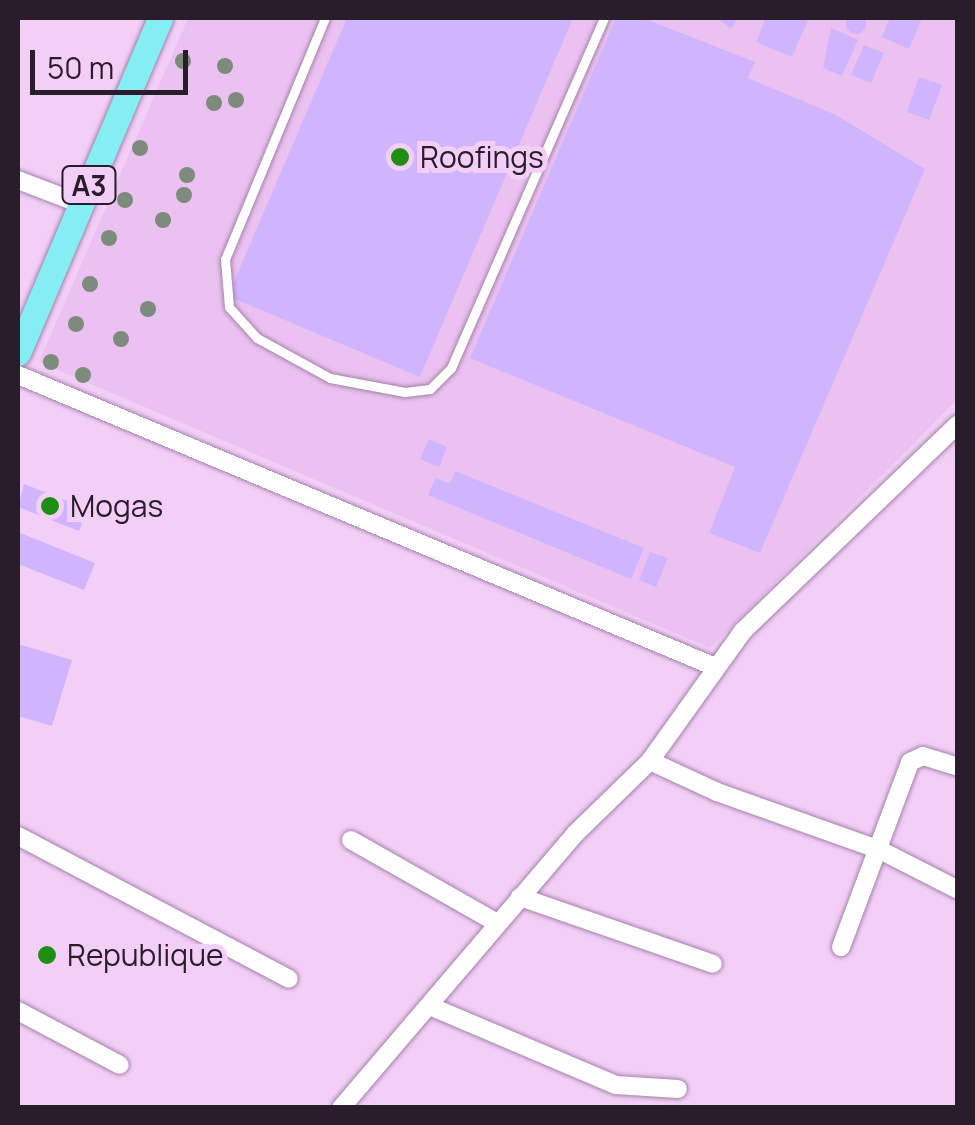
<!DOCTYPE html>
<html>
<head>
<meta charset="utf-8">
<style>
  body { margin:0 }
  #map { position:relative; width:975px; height:1125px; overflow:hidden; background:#f3cff8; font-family:Manrope,sans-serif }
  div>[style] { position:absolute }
  .built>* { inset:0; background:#eac1f0 }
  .building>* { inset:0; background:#d1b4fe }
  .round { border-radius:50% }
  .roads { filter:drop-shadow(0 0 2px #a483a9) drop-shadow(0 0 2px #a483a9) }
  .lane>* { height:9px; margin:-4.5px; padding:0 4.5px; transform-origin:4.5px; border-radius:4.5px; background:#fff }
  .street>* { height:18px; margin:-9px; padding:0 9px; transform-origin:9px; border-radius:9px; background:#fff }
  .primary>* { height:25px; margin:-12.5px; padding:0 12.5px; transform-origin:12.5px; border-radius:12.5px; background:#85edf4 }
  .trees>* { width:16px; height:16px; margin:-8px; border-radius:50%; background:#7c8b7c }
  .dots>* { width:28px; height:28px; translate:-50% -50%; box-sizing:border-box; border:5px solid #f3cff8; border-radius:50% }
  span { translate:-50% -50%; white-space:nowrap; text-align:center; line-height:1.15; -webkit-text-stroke:10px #f3cff8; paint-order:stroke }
  .shield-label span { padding:2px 8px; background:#f3cff8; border:2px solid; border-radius:8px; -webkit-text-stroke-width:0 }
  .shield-label { font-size:28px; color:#291c2b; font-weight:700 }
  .poi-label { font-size:30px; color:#291c2b }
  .left { translate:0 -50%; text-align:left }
  .frame { position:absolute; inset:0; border:20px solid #291c2b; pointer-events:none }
  .scale { position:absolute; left:30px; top:50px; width:158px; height:45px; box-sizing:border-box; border:5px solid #291c2b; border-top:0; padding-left:12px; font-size:30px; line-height:35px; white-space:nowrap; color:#291c2b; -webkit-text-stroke:8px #f3cff8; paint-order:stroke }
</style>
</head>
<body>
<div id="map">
  <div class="built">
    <div style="clip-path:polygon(188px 18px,957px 18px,957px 400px,710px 648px,39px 362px)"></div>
  </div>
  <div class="building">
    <div class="round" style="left:846px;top:14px;width:20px;height:20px"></div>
    <div style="clip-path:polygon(347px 18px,573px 18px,420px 377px,228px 296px)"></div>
    <div style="clip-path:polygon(616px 18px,643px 18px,755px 62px,748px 78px,836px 115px,925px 169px,760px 553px,709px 533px,735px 467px,470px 358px)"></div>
    <div style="clip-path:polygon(717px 18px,737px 18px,732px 29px)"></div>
    <div style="clip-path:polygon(766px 18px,809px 18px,792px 57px,756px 42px)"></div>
    <div style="clip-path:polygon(890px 18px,922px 18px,909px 49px,882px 37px)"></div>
    <div style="clip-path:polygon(831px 28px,858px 40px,842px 76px,823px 68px)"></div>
    <div style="clip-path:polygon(864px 45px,884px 53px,871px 83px,851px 75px)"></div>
    <div style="clip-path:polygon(919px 77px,942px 85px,929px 120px,907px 112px)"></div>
    <div style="clip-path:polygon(429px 439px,447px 447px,439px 467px,420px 459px)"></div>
    <div style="clip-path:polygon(455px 471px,644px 548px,631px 579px,428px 495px,436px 478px,450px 484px)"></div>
    <div style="clip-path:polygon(24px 484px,88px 509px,79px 531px,18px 507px)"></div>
    <div style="clip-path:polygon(18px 532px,95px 563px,84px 590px,18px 564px)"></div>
    <div style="clip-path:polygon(650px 552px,668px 558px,656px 587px,639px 580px)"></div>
    <div style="clip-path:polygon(18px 644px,72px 660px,52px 726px,18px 716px)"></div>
  </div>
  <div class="roads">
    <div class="lane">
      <div style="left:325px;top:18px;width:261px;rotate:112.5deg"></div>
      <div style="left:225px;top:259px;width:48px;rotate:85.2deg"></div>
      <div style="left:229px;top:307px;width:42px;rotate:47.9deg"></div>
      <div style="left:257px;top:338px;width:83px;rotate:28.7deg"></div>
      <div style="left:330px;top:378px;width:76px;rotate:10.6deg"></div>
      <div style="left:405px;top:392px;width:25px;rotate:-7deg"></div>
      <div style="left:430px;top:389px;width:30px;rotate:-45deg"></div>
      <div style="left:451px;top:368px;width:382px;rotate:-66.4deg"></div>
    </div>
    <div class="street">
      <div style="left:18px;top:180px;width:67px;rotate:20.9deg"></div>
      <div style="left:18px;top:375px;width:753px;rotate:22.72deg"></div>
      <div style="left:650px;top:761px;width:74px;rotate:24.8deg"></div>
      <div style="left:717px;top:792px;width:173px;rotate:19.6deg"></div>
      <div style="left:880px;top:850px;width:88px;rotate:27.1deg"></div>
      <div style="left:18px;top:836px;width:306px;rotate:27.8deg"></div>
      <div style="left:351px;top:840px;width:168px;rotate:29.6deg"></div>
      <div style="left:520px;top:897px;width:204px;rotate:19.1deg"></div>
      <div style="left:841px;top:947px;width:197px;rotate:-69.5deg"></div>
      <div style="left:910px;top:762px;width:14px;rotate:-25deg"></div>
      <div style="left:923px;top:756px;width:37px;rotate:17deg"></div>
      <div style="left:432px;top:1007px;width:200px;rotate:23deg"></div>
      <div style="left:616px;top:1085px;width:62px;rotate:3.7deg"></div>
      <div style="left:18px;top:1011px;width:115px;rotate:27.9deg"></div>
      <div style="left:341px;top:1108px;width:362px;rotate:-49.5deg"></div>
      <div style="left:576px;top:833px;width:103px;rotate:-44.2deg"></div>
      <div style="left:650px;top:761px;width:160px;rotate:-54.4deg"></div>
      <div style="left:743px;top:631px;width:298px;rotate:-43.9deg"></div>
    </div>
    <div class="primary">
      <div style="left:18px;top:353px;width:364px;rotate:-67deg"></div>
    </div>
  </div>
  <div class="trees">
    <div style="left:183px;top:61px"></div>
    <div style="left:225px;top:66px"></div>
    <div style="left:236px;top:100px"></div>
    <div style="left:214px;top:103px"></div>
    <div style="left:140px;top:148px"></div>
    <div style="left:187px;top:175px"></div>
    <div style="left:184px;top:195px"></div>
    <div style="left:125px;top:200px"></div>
    <div style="left:163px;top:220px"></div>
    <div style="left:109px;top:238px"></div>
    <div style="left:90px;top:284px"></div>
    <div style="left:148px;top:309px"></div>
    <div style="left:76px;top:324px"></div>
    <div style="left:121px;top:339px"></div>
    <div style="left:51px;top:362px"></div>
    <div style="left:83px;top:375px"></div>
  </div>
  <div class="dots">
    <div style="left:400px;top:157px;background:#1f8e15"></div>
    <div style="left:50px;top:506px;background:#1f8e15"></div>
    <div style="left:47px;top:955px;background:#1f8e15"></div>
  </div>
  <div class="shield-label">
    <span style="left:89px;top:185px">A3</span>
  </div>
  <div class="poi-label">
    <span class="left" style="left:420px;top:157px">Roofings</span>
    <span class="left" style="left:70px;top:506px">Mogas</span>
    <span class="left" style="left:67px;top:955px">Republique</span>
  </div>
  <div class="frame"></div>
  <div class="scale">50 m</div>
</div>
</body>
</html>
